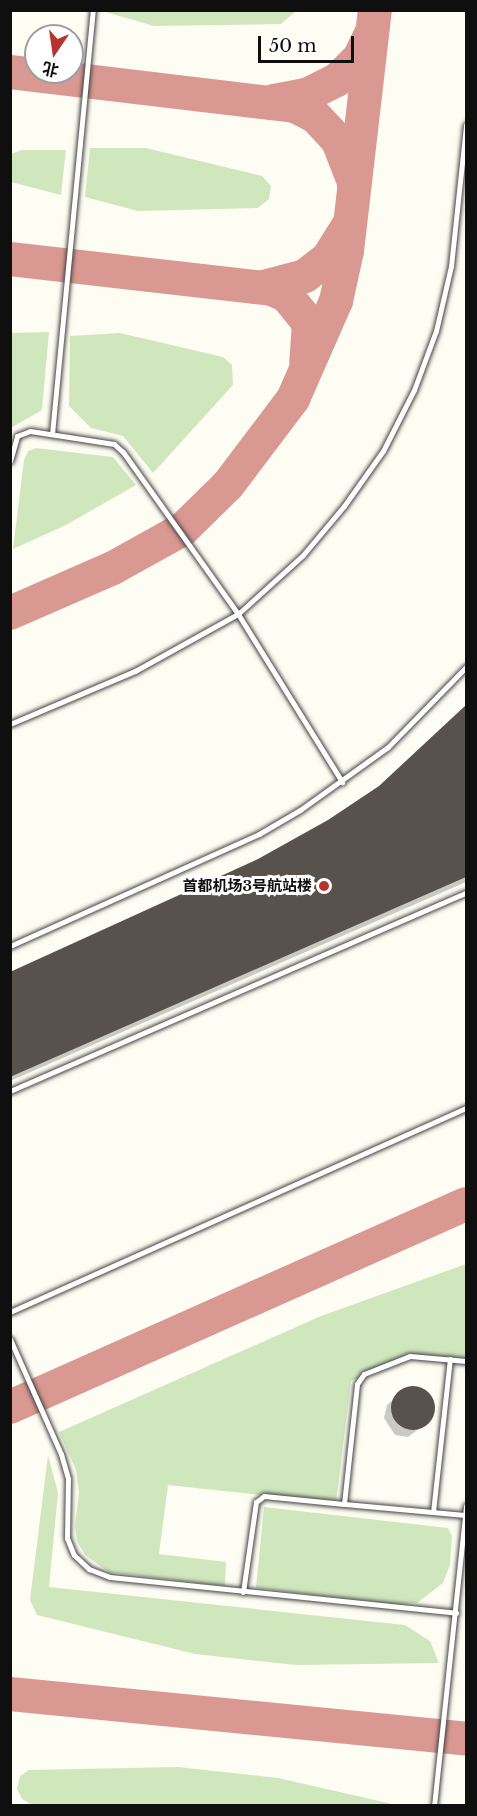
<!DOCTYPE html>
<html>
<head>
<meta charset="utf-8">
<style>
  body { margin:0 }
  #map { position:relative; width:477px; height:1816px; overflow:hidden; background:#fefdf3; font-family:"Libre Baskerville","Noto Sans SC",serif }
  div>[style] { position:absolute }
  .green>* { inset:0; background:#d0e7be }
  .shadow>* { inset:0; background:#0003 }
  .taxiway>* { height:34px; margin:-17px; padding:0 17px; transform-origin:17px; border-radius:17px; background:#da9892 }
  .building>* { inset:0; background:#57524c }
  .round { border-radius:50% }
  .roads { filter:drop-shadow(0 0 2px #424242) drop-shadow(0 0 2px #424242) }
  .lane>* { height:5px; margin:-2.5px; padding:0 2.5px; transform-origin:2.5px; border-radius:2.5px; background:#fff }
  .dots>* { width:16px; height:16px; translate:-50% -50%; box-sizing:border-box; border:3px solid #fff; border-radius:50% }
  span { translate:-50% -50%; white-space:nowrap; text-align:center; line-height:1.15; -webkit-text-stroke:6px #fff; paint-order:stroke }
  .poi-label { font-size:15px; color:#0f0f0f; font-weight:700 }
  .right { translate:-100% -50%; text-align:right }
  .frame { position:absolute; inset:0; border:12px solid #0f0f0f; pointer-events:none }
  .north { position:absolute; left:24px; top:24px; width:60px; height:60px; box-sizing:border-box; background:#fff; border:2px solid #9f9f9f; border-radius:50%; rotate:193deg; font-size:16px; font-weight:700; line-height:24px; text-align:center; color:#0f0f0f }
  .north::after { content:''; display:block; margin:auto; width:21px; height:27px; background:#b73330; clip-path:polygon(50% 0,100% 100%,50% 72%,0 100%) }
  .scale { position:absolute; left:258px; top:36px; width:96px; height:27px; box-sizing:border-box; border:3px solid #0f0f0f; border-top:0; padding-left:8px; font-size:18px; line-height:21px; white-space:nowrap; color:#0f0f0f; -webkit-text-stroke:4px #fff; paint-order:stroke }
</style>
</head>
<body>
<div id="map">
  <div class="green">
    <div style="clip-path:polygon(102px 11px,102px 10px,296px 11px,281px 24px,154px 26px)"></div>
    <div style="clip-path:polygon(90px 148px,146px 148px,262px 176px,271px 186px,269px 199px,258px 208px,138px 211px,85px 197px)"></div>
    <div style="clip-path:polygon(22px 150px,66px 150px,61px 195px,11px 182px,11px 154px)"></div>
    <div style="clip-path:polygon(49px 332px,42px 410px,11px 428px,11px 333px)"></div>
    <div style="clip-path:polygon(120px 333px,223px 357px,232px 365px,233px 385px,153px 473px,123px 436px,91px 428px,69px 406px,70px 336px)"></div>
    <div style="clip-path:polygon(36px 448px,113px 457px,136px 485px,66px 525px,13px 549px,24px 460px,28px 451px)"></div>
    <div style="clip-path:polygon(466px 1264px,466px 1358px,407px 1354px,351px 1381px,336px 1503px,168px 1485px,159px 1554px,226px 1562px,225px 1586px,109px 1572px,85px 1555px,77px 1541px,75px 1526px,79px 1493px,76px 1470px,59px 1432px,321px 1316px)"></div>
    <div style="clip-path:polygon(48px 1455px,58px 1493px,49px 1587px,405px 1625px,430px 1641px,439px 1663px,296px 1665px,195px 1654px,37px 1615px,30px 1600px)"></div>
    <div style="clip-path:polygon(264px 1507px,448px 1528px,452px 1536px,450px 1565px,443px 1583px,417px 1603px,396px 1604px,256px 1588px)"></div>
    <div style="clip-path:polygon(178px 1767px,278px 1778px,397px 1805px,34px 1806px,22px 1799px,17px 1789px,20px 1776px,29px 1770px)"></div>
  </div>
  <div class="shadow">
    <div style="clip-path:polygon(466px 706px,466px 882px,10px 1081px,10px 974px,259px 861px,329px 822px,380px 787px)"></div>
    <div style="clip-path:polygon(406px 1389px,425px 1392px,433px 1409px,428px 1422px,408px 1437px,395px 1435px,384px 1418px,387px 1405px)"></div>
  </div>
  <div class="taxiway">
    <div style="left:10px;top:72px;width:287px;rotate:6.8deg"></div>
    <div style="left:295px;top:106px;width:22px;rotate:27deg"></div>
    <div style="left:315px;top:116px;width:34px;rotate:47deg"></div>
    <div style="left:338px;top:141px;width:44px;rotate:68.7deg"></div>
    <div style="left:274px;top:101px;width:36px;rotate:-11deg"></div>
    <div style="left:309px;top:94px;width:31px;rotate:-27deg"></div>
    <div style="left:337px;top:80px;width:33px;rotate:-45deg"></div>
    <div style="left:360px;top:57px;width:23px;rotate:-65deg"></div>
    <div style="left:10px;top:259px;width:264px;rotate:6.5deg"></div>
    <div style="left:272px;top:289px;width:17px;rotate:25deg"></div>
    <div style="left:287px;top:296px;width:35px;rotate:51deg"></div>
    <div style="left:309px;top:323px;width:39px;rotate:94deg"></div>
    <div style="left:264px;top:287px;width:42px;rotate:-15deg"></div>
    <div style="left:305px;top:276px;width:29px;rotate:-38deg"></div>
    <div style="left:328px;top:258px;width:36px;rotate:-58deg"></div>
    <div style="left:10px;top:613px;width:112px;rotate:-23.6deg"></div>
    <div style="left:113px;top:568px;width:80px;rotate:-29.1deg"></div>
    <div style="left:183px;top:529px;width:63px;rotate:-44.4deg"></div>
    <div style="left:228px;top:485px;width:108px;rotate:-52.9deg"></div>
    <div style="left:293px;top:399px;width:107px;rotate:-66.3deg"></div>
    <div style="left:336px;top:301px;width:51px;rotate:-77.6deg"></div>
    <div style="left:347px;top:251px;width:243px;rotate:-83.4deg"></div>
    <div style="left:10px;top:1407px;width:499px;rotate:-24deg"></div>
    <div style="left:10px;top:1694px;width:458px;rotate:5.6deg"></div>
  </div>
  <div class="building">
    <div style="clip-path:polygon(466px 705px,466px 877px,10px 1077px,10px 972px,258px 859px,328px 820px,379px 786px)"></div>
    <div class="round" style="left:391px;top:1386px;width:44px;height:44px"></div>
  </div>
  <div class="roads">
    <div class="lane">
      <div style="left:52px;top:434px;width:426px;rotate:-84.5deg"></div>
      <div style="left:10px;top:461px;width:26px;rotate:-74deg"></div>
      <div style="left:17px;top:436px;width:14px;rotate:-21deg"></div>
      <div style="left:30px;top:431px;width:85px;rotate:8.8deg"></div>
      <div style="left:114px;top:444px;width:12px;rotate:42deg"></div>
      <div style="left:123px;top:452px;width:199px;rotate:54.6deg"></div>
      <div style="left:238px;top:614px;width:198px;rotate:58.2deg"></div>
      <div style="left:10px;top:724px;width:136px;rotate:-23deg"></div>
      <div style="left:135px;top:671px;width:118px;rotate:-29deg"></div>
      <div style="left:238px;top:614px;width:88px;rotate:-42.2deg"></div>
      <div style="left:303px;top:555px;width:64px;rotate:-50.1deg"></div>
      <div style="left:344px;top:506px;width:67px;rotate:-54.7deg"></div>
      <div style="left:383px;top:451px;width:68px;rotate:-63.1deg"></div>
      <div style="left:414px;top:390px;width:63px;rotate:-69.6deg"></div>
      <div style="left:436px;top:331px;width:67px;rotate:-77deg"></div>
      <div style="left:451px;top:266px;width:142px;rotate:-83.9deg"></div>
      <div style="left:10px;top:946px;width:273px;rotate:-24.2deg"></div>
      <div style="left:259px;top:834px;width:48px;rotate:-30.3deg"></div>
      <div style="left:300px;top:810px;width:108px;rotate:-35.6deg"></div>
      <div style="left:388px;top:747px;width:112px;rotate:-45.7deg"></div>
      <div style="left:10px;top:1091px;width:497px;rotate:-23.5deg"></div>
      <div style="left:10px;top:1312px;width:500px;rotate:-24.1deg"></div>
      <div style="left:10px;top:1339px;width:126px;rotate:66.1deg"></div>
      <div style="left:61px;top:1454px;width:26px;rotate:74deg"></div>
      <div style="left:68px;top:1479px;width:59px;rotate:91deg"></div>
      <div style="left:67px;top:1538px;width:18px;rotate:68deg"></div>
      <div style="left:74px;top:1555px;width:21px;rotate:43deg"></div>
      <div style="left:89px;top:1569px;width:22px;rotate:21deg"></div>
      <div style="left:110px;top:1577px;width:348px;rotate:5.9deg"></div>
      <div style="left:433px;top:1512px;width:154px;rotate:-83.7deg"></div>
      <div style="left:465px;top:1515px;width:121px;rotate:-174.8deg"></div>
      <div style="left:344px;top:1504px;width:121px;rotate:-83.8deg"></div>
      <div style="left:357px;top:1384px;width:12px;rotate:-55deg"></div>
      <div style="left:364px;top:1374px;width:49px;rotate:-21.4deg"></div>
      <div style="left:410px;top:1356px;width:56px;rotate:5.1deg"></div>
      <div style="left:243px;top:1592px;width:91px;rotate:-81.8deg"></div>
      <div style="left:256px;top:1502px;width:10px;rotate:-37deg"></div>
      <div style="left:264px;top:1496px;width:80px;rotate:5.7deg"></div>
      <div style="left:434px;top:1806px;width:302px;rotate:-83.9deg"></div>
    </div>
  </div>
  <div class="dots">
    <div style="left:324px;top:886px;background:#b73330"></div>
  </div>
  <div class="poi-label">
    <span class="right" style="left:312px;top:886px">首都机场3号航站楼</span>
  </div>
  <div class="frame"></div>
  <div class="north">北</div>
  <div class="scale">50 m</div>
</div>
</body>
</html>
